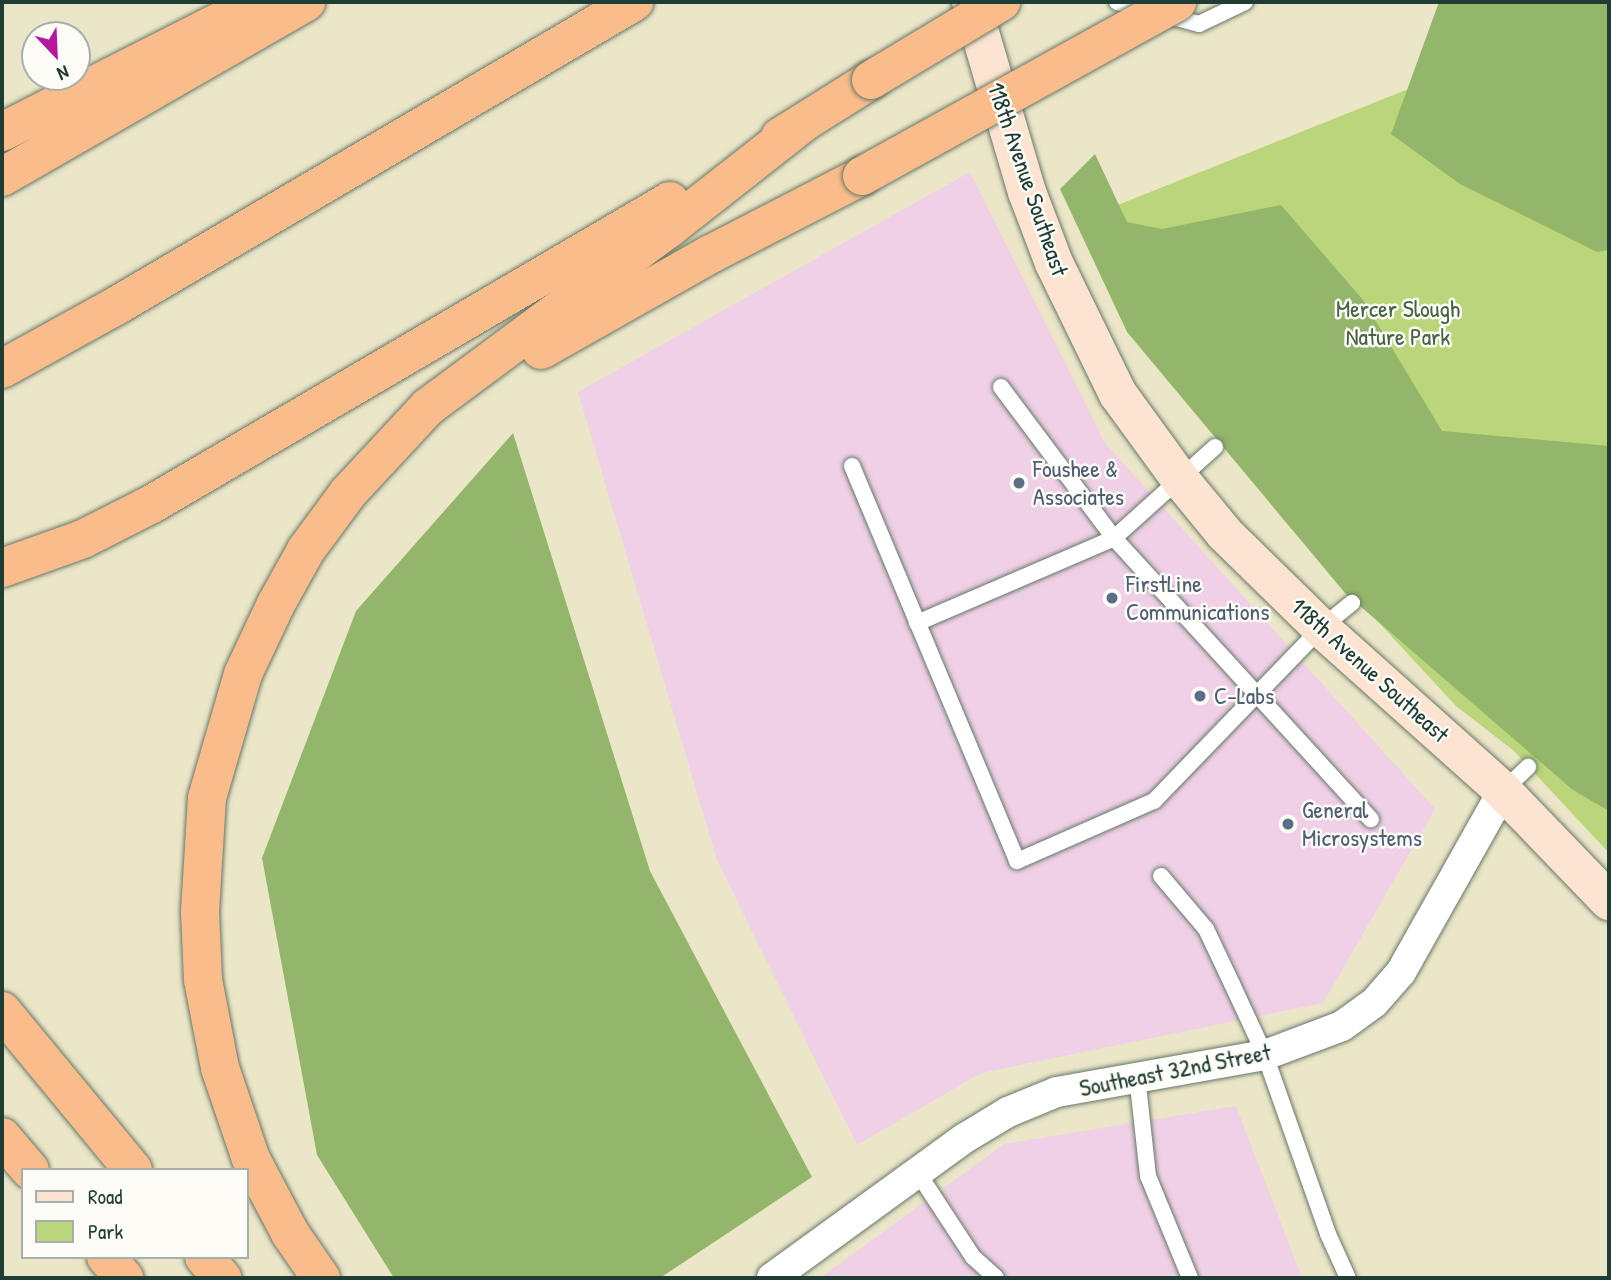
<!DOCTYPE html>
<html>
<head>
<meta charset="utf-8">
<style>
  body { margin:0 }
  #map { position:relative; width:1611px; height:1280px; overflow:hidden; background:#ebe6c8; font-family:"Patrick Hand",sans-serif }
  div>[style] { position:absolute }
  .built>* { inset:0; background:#efd0e6 }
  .green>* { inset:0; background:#bbd57b }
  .forest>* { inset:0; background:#94b66b }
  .roads { filter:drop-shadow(0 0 2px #667868) drop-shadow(0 0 2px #667868) }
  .lane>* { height:16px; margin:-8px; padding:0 8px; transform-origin:8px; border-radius:8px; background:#fff }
  .street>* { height:30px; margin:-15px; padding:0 15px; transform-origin:15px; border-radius:15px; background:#fff }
  .secondary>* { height:38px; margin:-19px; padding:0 19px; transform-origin:19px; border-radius:19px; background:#fde4d1 }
  .highway>* { height:38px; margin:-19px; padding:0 19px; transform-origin:19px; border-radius:19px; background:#fabc8b }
  .bridges { filter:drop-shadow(0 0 2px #667868) drop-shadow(0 0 2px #667868) }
  .highway-bridge>* { height:38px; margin:-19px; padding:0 19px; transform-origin:19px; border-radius:19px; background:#fabc8b }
  .dots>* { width:19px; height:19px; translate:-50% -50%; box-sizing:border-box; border:4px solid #fdfcf7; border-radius:50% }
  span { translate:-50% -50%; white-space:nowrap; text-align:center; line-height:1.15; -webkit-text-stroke:5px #fdfcf7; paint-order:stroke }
  .street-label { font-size:24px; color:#1f3d34 }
  .park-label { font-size:24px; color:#466346 }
  .service-label { font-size:24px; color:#4e5e75 }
  .left { translate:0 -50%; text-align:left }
  .frame { position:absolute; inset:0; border:4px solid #1f3d34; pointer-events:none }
  .legend { position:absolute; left:21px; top:1168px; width:228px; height:91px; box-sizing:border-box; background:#fdfcf7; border:2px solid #a4b0a9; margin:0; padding:9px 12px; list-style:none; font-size:21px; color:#1f3d34 }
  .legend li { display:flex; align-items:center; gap:14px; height:35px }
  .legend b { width:35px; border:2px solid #a4b0a9 }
  .north { position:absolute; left:21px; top:21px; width:70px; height:70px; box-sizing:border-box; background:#fdfcf7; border:2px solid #a4b0a9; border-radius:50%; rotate:157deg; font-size:19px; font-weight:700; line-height:28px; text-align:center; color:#1f3d34 }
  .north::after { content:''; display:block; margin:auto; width:24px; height:32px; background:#b5179e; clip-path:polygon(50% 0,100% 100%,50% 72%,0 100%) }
</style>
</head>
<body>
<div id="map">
  <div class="built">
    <div style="clip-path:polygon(970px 172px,1105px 443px,1435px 809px,1323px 1003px,981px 1073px,857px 1145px,717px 860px,578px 392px)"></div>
    <div style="clip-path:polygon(1236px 1106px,1302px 1278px,820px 1278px,1004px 1144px)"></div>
  </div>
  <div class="green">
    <div style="clip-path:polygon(1609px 9px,1609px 853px,1514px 751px,1456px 706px,1282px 518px,1154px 354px,1100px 212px)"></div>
  </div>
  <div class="forest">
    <div style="clip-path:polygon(1439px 2px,1609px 2px,1609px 250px,1597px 252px,1460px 184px,1391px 134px)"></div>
    <div style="clip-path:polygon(1095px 154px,1127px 222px,1162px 229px,1281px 205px,1363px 300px,1442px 431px,1609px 446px,1609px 811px,1573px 790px,1345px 593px,1127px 332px,1060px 189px)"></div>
    <div style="clip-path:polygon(513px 433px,650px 871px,812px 1177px,660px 1278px,394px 1278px,317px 1155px,262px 858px,356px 611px)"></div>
  </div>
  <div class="roads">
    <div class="lane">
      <div style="left:1117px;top:2px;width:85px;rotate:15deg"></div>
      <div style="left:1199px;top:24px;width:51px;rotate:-25.6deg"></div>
      <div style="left:1001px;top:387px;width:189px;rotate:53.2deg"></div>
      <div style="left:1114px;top:538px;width:381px;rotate:47.6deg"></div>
      <div style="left:852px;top:466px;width:428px;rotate:67.3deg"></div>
      <div style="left:1017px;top:861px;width:150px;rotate:-23.7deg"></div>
      <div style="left:1154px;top:801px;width:240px;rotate:-46deg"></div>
      <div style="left:1321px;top:628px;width:40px;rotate:-39deg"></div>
      <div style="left:917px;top:623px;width:215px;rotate:-23.3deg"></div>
      <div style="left:1114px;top:538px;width:136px;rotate:-42deg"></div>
      <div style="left:1503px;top:791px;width:35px;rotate:-44deg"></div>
      <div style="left:1161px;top:876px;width:70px;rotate:49.7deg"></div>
      <div style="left:1206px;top:929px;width:61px;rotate:64.7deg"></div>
      <div style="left:1232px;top:984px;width:78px;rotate:65.1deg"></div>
      <div style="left:1265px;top:1055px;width:190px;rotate:70.6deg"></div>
      <div style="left:1328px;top:1234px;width:48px;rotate:65.6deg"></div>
      <div style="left:1137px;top:1076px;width:101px;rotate:83.7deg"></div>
      <div style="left:1148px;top:1176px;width:110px;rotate:67.6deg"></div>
      <div style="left:918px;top:1173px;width:100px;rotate:56.8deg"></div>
      <div style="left:973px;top:1257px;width:31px;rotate:42deg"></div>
    </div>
    <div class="street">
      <div style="left:772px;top:1278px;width:238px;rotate:-36deg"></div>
      <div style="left:965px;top:1138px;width:50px;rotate:-31.2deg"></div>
      <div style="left:1008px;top:1112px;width:53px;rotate:-22.2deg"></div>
      <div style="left:1057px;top:1092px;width:211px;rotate:-10.1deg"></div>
      <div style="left:1265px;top:1055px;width:82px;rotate:-20.6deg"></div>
      <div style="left:1342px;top:1026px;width:39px;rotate:-36deg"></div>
      <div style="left:1374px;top:1003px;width:41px;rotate:-48.9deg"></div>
      <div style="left:1401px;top:972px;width:208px;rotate:-60.6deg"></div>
    </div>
    <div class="secondary">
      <div style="left:971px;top:2px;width:198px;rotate:73.6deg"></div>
      <div style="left:1027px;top:192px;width:76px;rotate:69.2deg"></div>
      <div style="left:1054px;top:263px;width:146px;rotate:64deg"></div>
      <div style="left:1118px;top:394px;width:104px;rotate:54deg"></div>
      <div style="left:1179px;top:478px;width:72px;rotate:50.6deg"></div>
      <div style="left:1225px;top:534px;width:134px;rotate:44.4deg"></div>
      <div style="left:1321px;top:628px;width:244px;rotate:41.8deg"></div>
      <div style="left:1503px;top:791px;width:153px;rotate:46.1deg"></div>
    </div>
    <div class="highway">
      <div style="left:2px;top:132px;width:287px;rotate:-26.9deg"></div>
      <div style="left:780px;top:137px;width:107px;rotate:-32.1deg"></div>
      <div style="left:2px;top:177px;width:351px;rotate:-29.9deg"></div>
      <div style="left:541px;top:350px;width:195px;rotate:-29.5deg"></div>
      <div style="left:711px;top:254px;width:170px;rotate:-27.3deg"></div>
      <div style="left:2px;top:369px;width:130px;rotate:-28.9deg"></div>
      <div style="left:116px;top:306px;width:601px;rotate:-30.41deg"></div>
      <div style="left:2px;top:568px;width:86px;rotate:-19.7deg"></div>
      <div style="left:83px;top:539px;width:77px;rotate:-26.9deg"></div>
      <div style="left:152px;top:504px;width:600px;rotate:-30.33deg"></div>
      <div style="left:2px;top:1011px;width:206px;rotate:50.5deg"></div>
      <div style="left:2px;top:1137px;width:43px;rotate:49.7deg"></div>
      <div style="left:106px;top:1257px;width:28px;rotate:49deg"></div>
      <div style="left:204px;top:1257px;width:28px;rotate:49deg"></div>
      <div style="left:321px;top:1278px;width:55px;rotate:-124.6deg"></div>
      <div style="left:290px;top:1233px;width:84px;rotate:-117.8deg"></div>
      <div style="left:251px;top:1159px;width:96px;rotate:-108.8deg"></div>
      <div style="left:220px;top:1068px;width:90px;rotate:-100.9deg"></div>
      <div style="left:203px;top:980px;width:68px;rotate:-92.5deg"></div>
      <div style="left:200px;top:912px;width:114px;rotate:-86.5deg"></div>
      <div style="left:207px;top:798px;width:129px;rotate:-73.8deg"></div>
      <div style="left:243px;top:674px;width:77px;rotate:-64.8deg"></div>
      <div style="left:276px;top:604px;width:62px;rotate:-60.9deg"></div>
      <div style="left:306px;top:550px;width:71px;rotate:-53.6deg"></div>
      <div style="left:348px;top:493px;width:117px;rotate:-47.1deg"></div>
      <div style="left:428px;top:407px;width:299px;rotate:-36.6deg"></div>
      <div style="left:668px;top:229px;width:170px;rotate:-38.1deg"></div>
    </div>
  </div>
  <div class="bridges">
    <div class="highway-bridge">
      <div style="left:871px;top:80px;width:152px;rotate:-31deg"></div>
      <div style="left:862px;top:176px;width:360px;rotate:-28.9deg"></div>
    </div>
  </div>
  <div class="dots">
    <div style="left:1019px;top:483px;background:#5c6f8a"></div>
    <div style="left:1112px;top:598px;background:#5c6f8a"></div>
    <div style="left:1200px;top:696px;background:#5c6f8a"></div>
    <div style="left:1288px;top:824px;background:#5c6f8a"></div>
  </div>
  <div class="street-label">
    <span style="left:1028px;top:179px;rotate:71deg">118th Avenue Southeast</span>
    <span style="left:1370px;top:670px;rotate:42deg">118th Avenue Southeast</span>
    <span style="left:1175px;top:1070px;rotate:-11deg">Southeast 32nd Street</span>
  </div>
  <div class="park-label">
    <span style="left:1398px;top:323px">Mercer Slough<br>Nature Park</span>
  </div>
  <div class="service-label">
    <span class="left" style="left:1033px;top:483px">Foushee &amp;<br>Associates</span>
    <span class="left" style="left:1126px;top:598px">FirstLine<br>Communications</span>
    <span class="left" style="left:1214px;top:696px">C-Labs</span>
    <span class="left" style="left:1302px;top:824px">General<br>Microsystems</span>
  </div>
  <div class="frame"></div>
  <ul class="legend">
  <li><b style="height:9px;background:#fde4d1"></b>Road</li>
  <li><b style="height:19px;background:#bbd57b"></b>Park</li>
  </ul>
  <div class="north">N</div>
</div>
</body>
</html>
